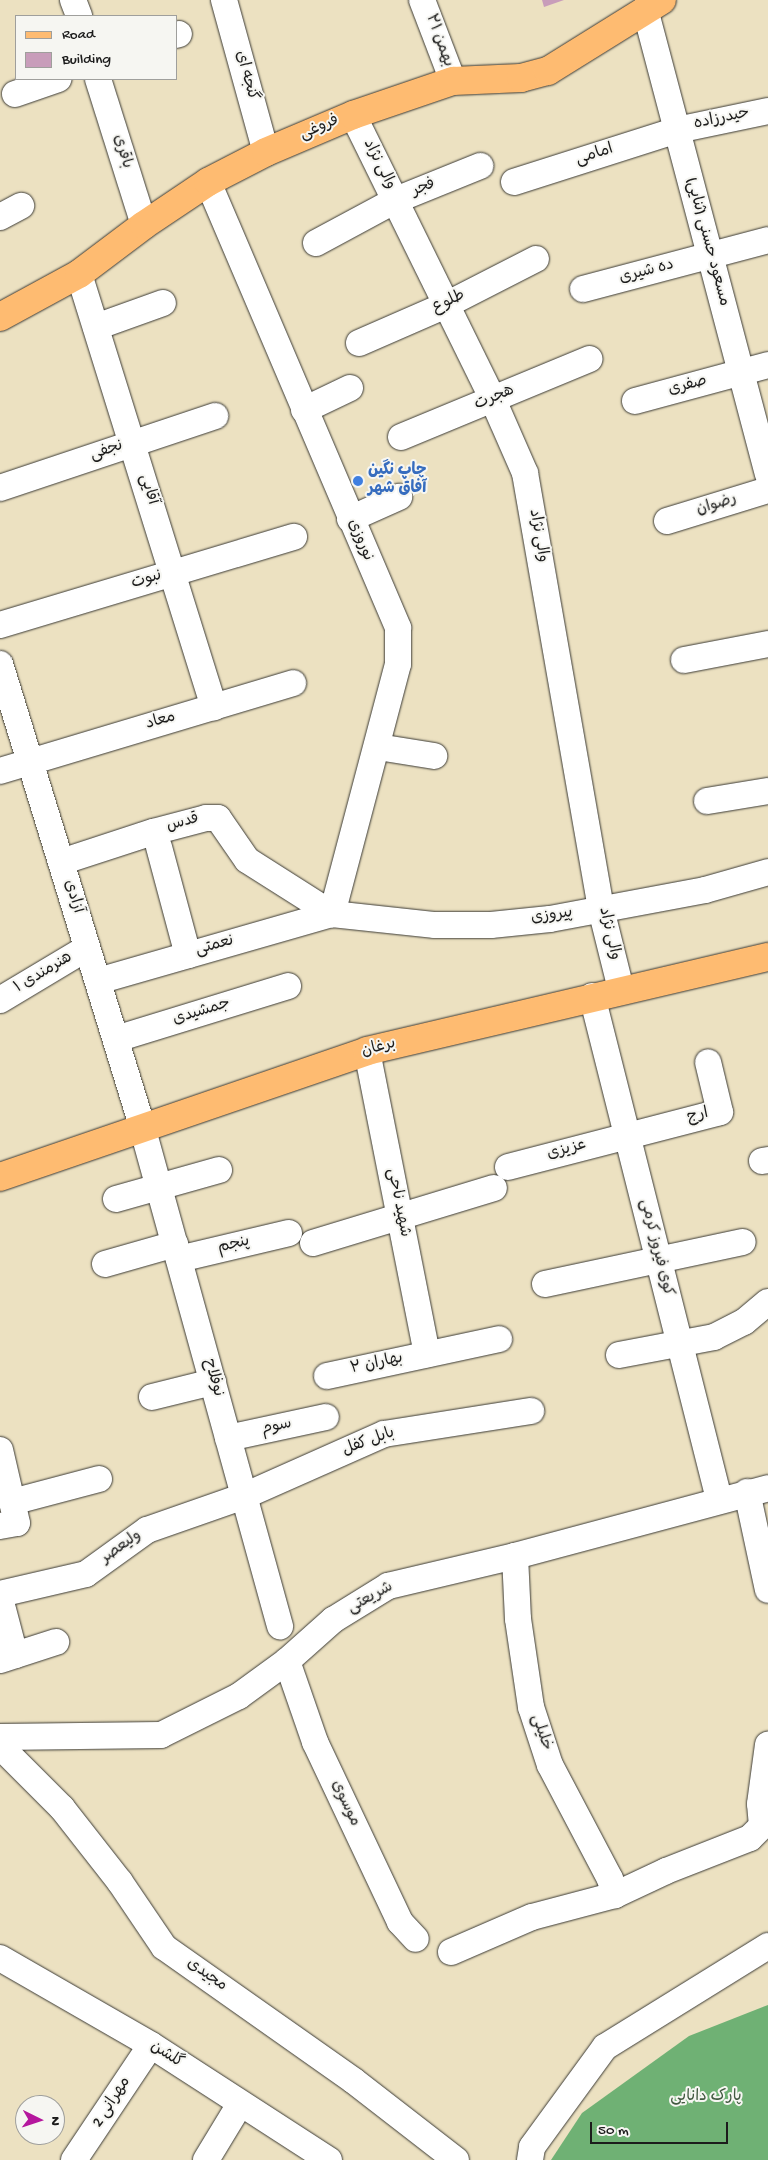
<!DOCTYPE html>
<html>
<head>
<meta charset="utf-8">
<style>
  body { margin:0 }
  #map { position:relative; width:768px; height:2160px; overflow:hidden; background:#ece1c1; font-family:"Gochi Hand","Playpen Sans Arabic",sans-serif }
  div>[style] { position:absolute }
  .forest>* { inset:0; background:#6fb174 }
  .building>* { inset:0; background:#c89dba }
  .roads { filter:drop-shadow(0 0 1px #3b3a35) drop-shadow(0 0 1px #3b3a35) }
  .minor>* { height:26px; margin:-13px; padding:0 13px; transform-origin:13px; border-radius:13px; background:#fff }
  .major>* { height:28px; margin:-14px; padding:0 14px; transform-origin:14px; border-radius:14px; background:#febb71 }
  .dots>* { width:14px; height:14px; translate:-50% -50%; box-sizing:border-box; border:2px solid #f6f6f2; border-radius:50% }
  span { translate:-50% -50%; white-space:nowrap; text-align:center; line-height:1.15; -webkit-text-stroke:4px #f6f6f2; paint-order:stroke }
  .street-label { font-size:16px; color:#1c1c1c }
  .shop-label { font-size:16px; color:#366cbe; font-weight:700 }
  .left { translate:0 -50%; text-align:left }
  .park-label { font-size:16px; color:#425a41 }
  .legend { position:absolute; left:15px; top:15px; width:162px; height:65px; box-sizing:border-box; background:#f6f6f2; border:1px solid #9f9f9c; margin:0; padding:6px 9px; list-style:none; font-size:15px; color:#1c1c1c }
  .legend li { display:flex; align-items:center; gap:10px; height:25px }
  .legend b { width:25px; border:1px solid #9f9f9c }
  .north { position:absolute; left:15px; top:2095px; width:50px; height:50px; box-sizing:border-box; background:#f6f6f2; border:1px solid #9f9f9c; border-radius:50%; rotate:94deg; font-size:14px; font-weight:700; line-height:20px; text-align:center; color:#1c1c1c }
  .north::after { content:''; display:block; margin:auto; width:18px; height:22px; background:#b5179e; clip-path:polygon(50% 0,100% 100%,50% 72%,0 100%) }
  .scale { position:absolute; left:590px; top:2122px; width:138px; height:22px; box-sizing:border-box; border:2px solid #1c1c1c; border-top:0; padding-left:6px; font-size:15px; line-height:18px; white-space:nowrap; color:#1c1c1c; -webkit-text-stroke:4px #f6f6f2; paint-order:stroke }
</style>
</head>
<body>
<div id="map">
  <div class="forest">
    <div style="clip-path:polygon(768px 2005px,768px 2160px,551px 2160px,582px 2113px,689px 2036px)"></div>
  </div>
  <div class="building">
    <div style="clip-path:polygon(542px 0,564px 0,544px 7px)"></div>
  </div>
  <div class="roads">
    <div class="minor">
      <div style="left:73px;top:0;width:17px;rotate:69deg"></div>
      <div style="left:224px;top:0;width:158px;rotate:74.6deg"></div>
      <div style="left:422px;top:0;width:87px;rotate:69.1deg"></div>
      <div style="left:645px;top:9px;width:481px;rotate:75.2deg"></div>
      <div style="left:176px;top:35px;width:3px;rotate:-18deg"></div>
      <div style="left:98px;top:79px;width:153px;rotate:72.5deg"></div>
      <div style="left:15px;top:94px;width:46px;rotate:-19.2deg"></div>
      <div style="left:353px;top:115px;width:318px;rotate:63.8deg"></div>
      <div style="left:493px;top:400px;width:80px;rotate:66.3deg"></div>
      <div style="left:525px;top:473px;width:443px;rotate:80.1deg"></div>
      <div style="left:601px;top:909px;width:82px;rotate:76deg"></div>
      <div style="left:208px;top:182px;width:485px;rotate:66.9deg"></div>
      <div style="left:398px;top:628px;width:36px;rotate:90deg"></div>
      <div style="left:398px;top:664px;width:259px;rotate:104.8deg"></div>
      <div style="left:514px;top:182px;width:171px;rotate:-17.7deg"></div>
      <div style="left:677px;top:130px;width:93px;rotate:-11.8deg"></div>
      <div style="left:0;top:217px;width:24px;rotate:-28deg"></div>
      <div style="left:316px;top:243px;width:91px;rotate:-28.3deg"></div>
      <div style="left:396px;top:200px;width:91px;rotate:-22deg"></div>
      <div style="left:79px;top:274px;width:454px;rotate:72.7deg"></div>
      <div style="left:583px;top:289px;width:191px;rotate:-14.8deg"></div>
      <div style="left:96px;top:327px;width:71px;rotate:-19.7deg"></div>
      <div style="left:359px;top:343px;width:95px;rotate:-23.6deg"></div>
      <div style="left:446px;top:305px;width:101px;rotate:-27.1deg"></div>
      <div style="left:635px;top:401px;width:138px;rotate:-15.1deg"></div>
      <div style="left:304px;top:410px;width:51px;rotate:-25.6deg"></div>
      <div style="left:401px;top:437px;width:204px;rotate:-22.5deg"></div>
      <div style="left:0;top:488px;width:227px;rotate:-18.5deg"></div>
      <div style="left:350px;top:519px;width:54px;rotate:-24.2deg"></div>
      <div style="left:667px;top:521px;width:106px;rotate:-17.1deg"></div>
      <div style="left:0;top:625px;width:307px;rotate:-16.7deg"></div>
      <div style="left:684px;top:660px;width:86px;rotate:-10.8deg"></div>
      <div style="left:0;top:664px;width:487px;rotate:72.9deg"></div>
      <div style="left:143px;top:1130px;width:515px;rotate:74.56deg"></div>
      <div style="left:378px;top:747px;width:57px;rotate:9.1deg"></div>
      <div style="left:0;top:771px;width:306px;rotate:-16.7deg"></div>
      <div style="left:707px;top:801px;width:62px;rotate:-9.3deg"></div>
      <div style="left:159px;top:847px;width:112px;rotate:75deg"></div>
      <div style="left:61px;top:862px;width:97px;rotate:-18.1deg"></div>
      <div style="left:153px;top:832px;width:55px;rotate:-14.8deg"></div>
      <div style="left:206px;top:818px;width:12px"></div>
      <div style="left:218px;top:818px;width:51px;rotate:55.4deg"></div>
      <div style="left:247px;top:860px;width:101px;rotate:32.4deg"></div>
      <div style="left:98px;top:981px;width:243px;rotate:-16deg"></div>
      <div style="left:332px;top:914px;width:104px;rotate:6.1deg"></div>
      <div style="left:435px;top:925px;width:56px"></div>
      <div style="left:491px;top:925px;width:59px;rotate:-5.8deg"></div>
      <div style="left:550px;top:919px;width:158px;rotate:-10.6deg"></div>
      <div style="left:705px;top:890px;width:66px;rotate:-15.9deg"></div>
      <div style="left:592px;top:996px;width:519px;rotate:75.83deg"></div>
      <div style="left:0;top:1000px;width:101px;rotate:-30.9deg"></div>
      <div style="left:116px;top:1039px;width:180px;rotate:-17.1deg"></div>
      <div style="left:367px;top:1051px;width:309px;rotate:78.8deg"></div>
      <div style="left:762px;top:1161px;width:6px;rotate:-9deg"></div>
      <div style="left:508px;top:1167px;width:219px;rotate:-14.5deg"></div>
      <div style="left:720px;top:1112px;width:51px;rotate:-103.5deg"></div>
      <div style="left:116px;top:1199px;width:107px;rotate:-15.7deg"></div>
      <div style="left:313px;top:1243px;width:189px;rotate:-16.9deg"></div>
      <div style="left:179px;top:1259px;width:113px;rotate:-13.3deg"></div>
      <div style="left:105px;top:1264px;width:73px;rotate:-15.9deg"></div>
      <div style="left:545px;top:1284px;width:202px;rotate:-12deg"></div>
      <div style="left:619px;top:1355px;width:97px;rotate:-10.7deg"></div>
      <div style="left:714px;top:1337px;width:34px;rotate:-27deg"></div>
      <div style="left:744px;top:1322px;width:31px;rotate:-40deg"></div>
      <div style="left:327px;top:1376px;width:176px;rotate:-12.1deg"></div>
      <div style="left:152px;top:1397px;width:63px;rotate:-13.8deg"></div>
      <div style="left:228px;top:1438px;width:100px;rotate:-12.1deg"></div>
      <div style="left:0;top:1450px;width:53px;rotate:77deg"></div>
      <div style="left:747px;top:1492px;width:100px;rotate:77.9deg"></div>
      <div style="left:0;top:1526px;width:17px;rotate:-10deg"></div>
      <div style="left:17px;top:1523px;width:22px;rotate:-103deg"></div>
      <div style="left:12px;top:1502px;width:90px;rotate:-14.8deg"></div>
      <div style="left:515px;top:1556px;width:63px;rotate:87.3deg"></div>
      <div style="left:518px;top:1619px;width:89px;rotate:81.6deg"></div>
      <div style="left:531px;top:1707px;width:61px;rotate:71.9deg"></div>
      <div style="left:550px;top:1765px;width:129px;rotate:62.2deg"></div>
      <div style="left:610px;top:1879px;width:17px;rotate:73deg"></div>
      <div style="left:0;top:1594px;width:88px;rotate:-13.1deg"></div>
      <div style="left:86px;top:1574px;width:75px;rotate:-35.8deg"></div>
      <div style="left:147px;top:1530px;width:103px;rotate:-19.3deg"></div>
      <div style="left:244px;top:1496px;width:153px;rotate:-23.9deg"></div>
      <div style="left:384px;top:1434px;width:149px;rotate:-8.9deg"></div>
      <div style="left:0;top:1598px;width:59px;rotate:75.3deg"></div>
      <div style="left:0;top:1660px;width:59px;rotate:-17.8deg"></div>
      <div style="left:287px;top:1661px;width:86px;rotate:70.9deg"></div>
      <div style="left:315px;top:1742px;width:199px;rotate:64.7deg"></div>
      <div style="left:400px;top:1922px;width:23px;rotate:47deg"></div>
      <div style="left:0;top:1737px;width:161px;rotate:-0.7deg"></div>
      <div style="left:161px;top:1735px;width:87px;rotate:-26.6deg"></div>
      <div style="left:239px;top:1696px;width:59px;rotate:-36.1deg"></div>
      <div style="left:287px;top:1661px;width:62px;rotate:-41.7deg"></div>
      <div style="left:333px;top:1620px;width:65px;rotate:-31.7deg"></div>
      <div style="left:388px;top:1586px;width:130px;rotate:-13.3deg"></div>
      <div style="left:515px;top:1556px;width:262px;rotate:-15deg"></div>
      <div style="left:0;top:1746px;width:88px;rotate:45deg"></div>
      <div style="left:62px;top:1808px;width:94px;rotate:51.9deg"></div>
      <div style="left:120px;top:1882px;width:78px;rotate:55.9deg"></div>
      <div style="left:164px;top:1947px;width:232px;rotate:35.2deg"></div>
      <div style="left:354px;top:2081px;width:129px;rotate:37.8deg"></div>
      <div style="left:451px;top:1952px;width:88px;rotate:-23.4deg"></div>
      <div style="left:532px;top:1917px;width:86px;rotate:-14.8deg"></div>
      <div style="left:615px;top:1895px;width:56px;rotate:-25.2deg"></div>
      <div style="left:666px;top:1871px;width:90px;rotate:-21.4deg"></div>
      <div style="left:750px;top:1838px;width:17px;rotate:-45deg"></div>
      <div style="left:762px;top:1826px;width:22px;rotate:-95deg"></div>
      <div style="left:760px;top:1804px;width:60px;rotate:-82.3deg"></div>
      <div style="left:0;top:1958px;width:174px;rotate:29.9deg"></div>
      <div style="left:151px;top:2045px;width:212px;rotate:32.9deg"></div>
      <div style="left:74px;top:2160px;width:138px;rotate:-56.2deg"></div>
      <div style="left:206px;top:2160px;width:66px;rotate:-58.7deg"></div>
      <div style="left:530px;top:2160px;width:13px;rotate:-81deg"></div>
      <div style="left:532px;top:2147px;width:124px;rotate:-53.9deg"></div>
      <div style="left:605px;top:2047px;width:192px;rotate:-31.8deg"></div>
    </div>
    <div class="major">
      <div style="left:0;top:317px;width:90px;rotate:-28.6deg"></div>
      <div style="left:79px;top:274px;width:81px;rotate:-37deg"></div>
      <div style="left:144px;top:225px;width:77px;rotate:-33.9deg"></div>
      <div style="left:208px;top:182px;width:65px;rotate:-27.3deg"></div>
      <div style="left:266px;top:152px;width:95px;rotate:-23deg"></div>
      <div style="left:353px;top:115px;width:106px;rotate:-18.8deg"></div>
      <div style="left:453px;top:81px;width:68px;rotate:-2.5deg"></div>
      <div style="left:521px;top:78px;width:28px;rotate:-15deg"></div>
      <div style="left:548px;top:71px;width:134px;rotate:-31.9deg"></div>
      <div style="left:0;top:1177px;width:388px;rotate:-18.9deg"></div>
      <div style="left:367px;top:1051px;width:412px;rotate:-13.2deg"></div>
    </div>
  </div>
  <div class="dots">
    <div style="left:358px;top:481px;background:#3f7fe0"></div>
  </div>
  <div class="street-label">
    <span style="left:438px;top:41px;rotate:70deg">۲۱ بهمن</span>
    <span style="left:245px;top:76px;rotate:75deg">گنجه ای</span>
    <span style="left:722px;top:120px;rotate:-12deg">حیدرزاده</span>
    <span style="left:320px;top:129px;rotate:-23deg">فروغی</span>
    <span style="left:121px;top:152px;rotate:73deg">باقری</span>
    <span style="left:595px;top:156px;rotate:-18deg">امامی</span>
    <span style="left:378px;top:165px;rotate:63deg">والی نژاد</span>
    <span style="left:424px;top:189px;rotate:-22deg">فجر</span>
    <span style="left:706px;top:242px;rotate:75deg">مسعود حسنی (ثنایی)</span>
    <span style="left:647px;top:273px;rotate:-15deg">ده شیری</span>
    <span style="left:449px;top:303px;rotate:-25deg">طلوع</span>
    <span style="left:688px;top:387px;rotate:-15deg">صفری</span>
    <span style="left:495px;top:399px;rotate:-23deg">هجرت</span>
    <span style="left:107px;top:452px;rotate:-19deg">نجفی</span>
    <span style="left:147px;top:490px;rotate:73deg">آقایی</span>
    <span style="left:717px;top:506px;rotate:-17deg">رضوان</span>
    <span style="left:537px;top:536px;rotate:80deg">والی نژاد</span>
    <span style="left:359px;top:541px;rotate:67deg">نوروزی</span>
    <span style="left:147px;top:581px;rotate:-17deg">نبوت</span>
    <span style="left:161px;top:722px;rotate:-16deg">معاد</span>
    <span style="left:183px;top:824px;rotate:-15deg">قدس</span>
    <span style="left:72px;top:897px;rotate:73deg">آزادی</span>
    <span style="left:552px;top:917px;rotate:-8deg">پیروزی</span>
    <span style="left:608px;top:934px;rotate:77deg">والی نژاد</span>
    <span style="left:215px;top:947px;rotate:-16deg">نعمتی</span>
    <span style="left:44px;top:974px;rotate:-31deg">هنرمندی ۱</span>
    <span style="left:202px;top:1013px;rotate:-17deg">جمشیدی</span>
    <span style="left:379px;top:1049px;rotate:-15deg">برغان</span>
    <span style="left:698px;top:1117px;rotate:-13deg">ارج</span>
    <span style="left:567px;top:1151px;rotate:-15deg">عزیزی</span>
    <span style="left:397px;top:1203px;rotate:79deg">شهید ناحی</span>
    <span style="left:234px;top:1246px;rotate:-13deg">پنجم</span>
    <span style="left:655px;top:1248px;rotate:76deg">کوی فیروز کرمی</span>
    <span style="left:377px;top:1365px;rotate:-12deg">بهاران ۲</span>
    <span style="left:212px;top:1378px;rotate:75deg">نوفلاح</span>
    <span style="left:277px;top:1428px;rotate:-12deg">سوم</span>
    <span style="left:369px;top:1443px;rotate:-20deg">بابل کفل</span>
    <span style="left:122px;top:1548px;rotate:-36deg">ولیعصر</span>
    <span style="left:371px;top:1599px;rotate:-29deg">شریعتی</span>
    <span style="left:540px;top:1733px;rotate:71deg">خلیلی</span>
    <span style="left:344px;top:1804px;rotate:65deg">موسوی</span>
    <span style="left:206px;top:1976px;rotate:35deg">مجیدی</span>
    <span style="left:166px;top:2056px;rotate:33deg">گلشن</span>
    <span style="left:113px;top:2103px;rotate:-57deg">مهرانی 2</span>
  </div>
  <div class="shop-label">
    <span class="left" style="left:368px;top:481px">چاپ نگین<br>آفاق شهر</span>
  </div>
  <div class="park-label">
    <span style="left:706px;top:2098px">پارک دانایی</span>
  </div>
  <ul class="legend">
  <li><b style="height:6px;background:#febb71"></b>Road</li>
  <li><b style="height:14px;background:#c89dba"></b>Building</li>
  </ul>
  <div class="north">N</div>
  <div class="scale">50 m</div>
</div>
</body>
</html>
